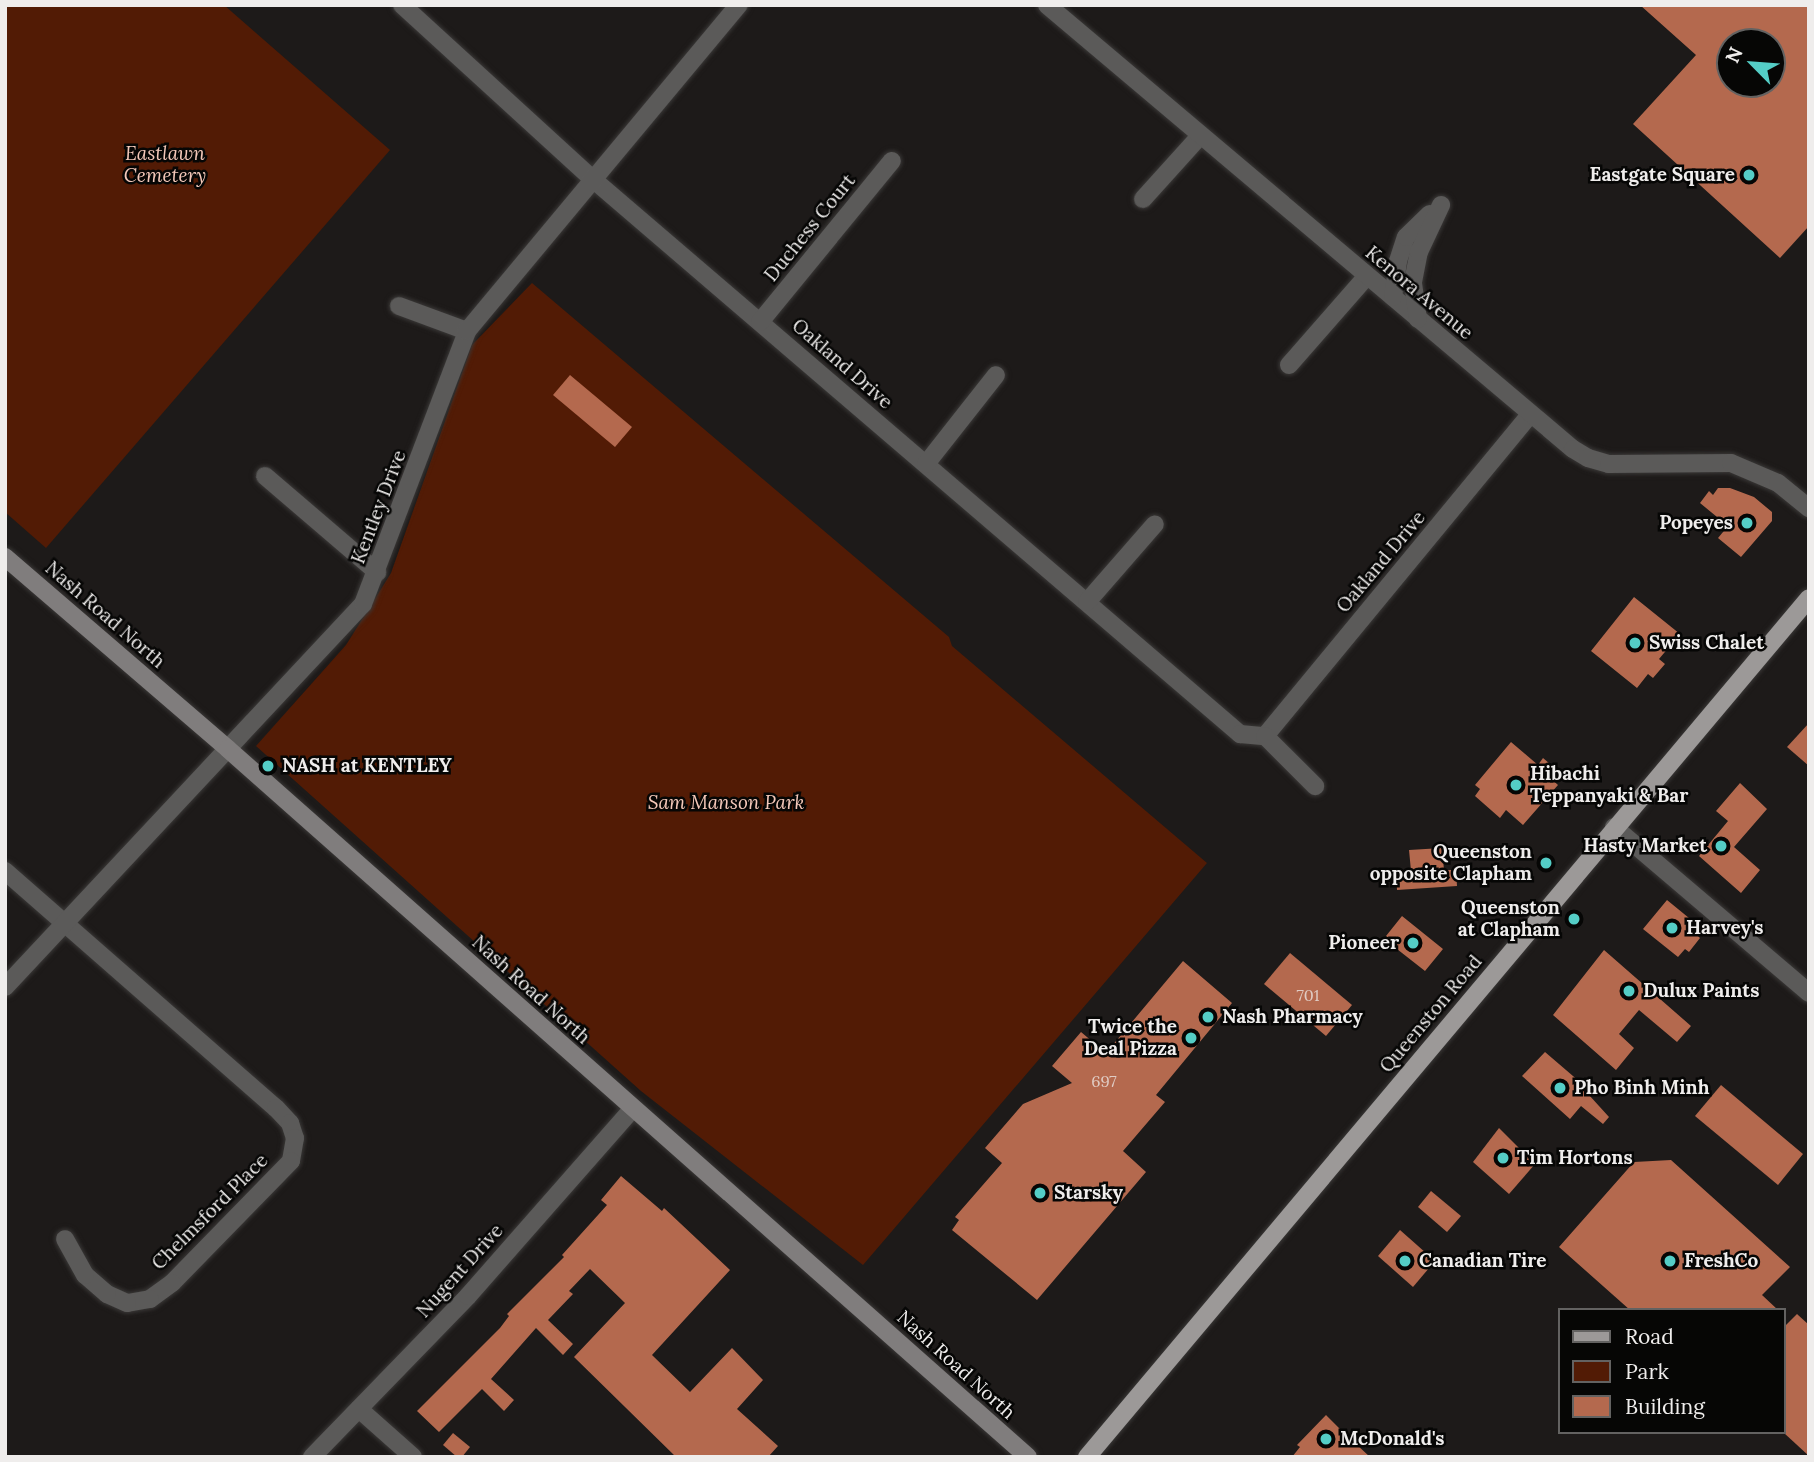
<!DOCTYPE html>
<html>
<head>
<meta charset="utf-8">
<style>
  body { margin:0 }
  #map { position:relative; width:1814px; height:1462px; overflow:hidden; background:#1d1a19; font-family:Lora,serif }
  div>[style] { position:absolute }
  .green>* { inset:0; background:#521b05 }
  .building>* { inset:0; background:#b4694e }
  .roads { filter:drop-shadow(0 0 2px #3a3837) drop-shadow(0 0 2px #3a3837) }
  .minor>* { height:18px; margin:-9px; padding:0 9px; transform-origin:9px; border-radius:9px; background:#5b5a59 }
  .tertiary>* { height:18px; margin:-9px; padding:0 9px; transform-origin:9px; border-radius:9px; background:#5b5a59 }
  .secondary>* { height:18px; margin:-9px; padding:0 9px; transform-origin:9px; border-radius:9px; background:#807d7d }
  .primary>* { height:18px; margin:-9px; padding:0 9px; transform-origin:9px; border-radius:9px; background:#9c9998 }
  .dots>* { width:19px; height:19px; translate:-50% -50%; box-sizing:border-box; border:4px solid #060605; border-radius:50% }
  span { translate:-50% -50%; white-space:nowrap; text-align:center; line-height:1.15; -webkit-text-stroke:5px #060605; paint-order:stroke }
  .number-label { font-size:16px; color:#e0ccc4 }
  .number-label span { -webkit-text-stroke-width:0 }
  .park-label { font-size:19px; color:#f4c8b9; font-style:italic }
  .poi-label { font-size:19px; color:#efedec; font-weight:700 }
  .right { translate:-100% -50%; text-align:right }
  .left { translate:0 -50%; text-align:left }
  .street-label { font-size:19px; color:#efedec }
  .frame { position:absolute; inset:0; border:7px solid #efedec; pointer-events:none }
  .legend { position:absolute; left:1558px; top:1308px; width:228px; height:126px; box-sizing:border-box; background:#060605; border:2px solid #636261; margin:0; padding:9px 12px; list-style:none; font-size:21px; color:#efedec }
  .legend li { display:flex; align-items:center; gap:14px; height:35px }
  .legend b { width:35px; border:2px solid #636261 }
  .north { position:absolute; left:1716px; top:28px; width:70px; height:70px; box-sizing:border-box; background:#060605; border:2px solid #636261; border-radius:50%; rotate:295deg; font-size:19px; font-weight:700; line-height:28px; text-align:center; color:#efedec }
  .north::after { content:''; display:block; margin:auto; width:24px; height:32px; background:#54cdc6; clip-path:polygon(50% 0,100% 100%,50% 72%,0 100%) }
</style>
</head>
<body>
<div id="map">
  <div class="green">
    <div style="clip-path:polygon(5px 5px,224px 5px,390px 150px,46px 548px,5px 512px)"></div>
    <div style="clip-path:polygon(532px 283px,949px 637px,952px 646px,1207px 863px,863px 1265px,641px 1091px,256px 746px,346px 645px,391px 573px,472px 345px)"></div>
  </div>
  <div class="building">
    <div style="clip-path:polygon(evenodd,1640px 5px,1809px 5px,1809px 226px,1780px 258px,1633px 124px,1696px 55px,1640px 5px,1730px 42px,1772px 42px,1772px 84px,1730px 84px,1730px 42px)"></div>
    <div style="clip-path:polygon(570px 375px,632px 427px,615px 447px,553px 395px)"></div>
    <div style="clip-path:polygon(1718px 488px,1730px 488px,1754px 497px,1772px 512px,1772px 521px,1741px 557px,1718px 538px,1728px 526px,1700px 503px,1709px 491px,1713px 495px)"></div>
    <div style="clip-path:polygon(1634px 597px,1680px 634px,1659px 659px,1665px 664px,1653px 678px,1648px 674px,1637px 688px,1591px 651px)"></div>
    <div style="clip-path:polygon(1809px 723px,1809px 766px,1787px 747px)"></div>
    <div style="clip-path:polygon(1511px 742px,1538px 765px,1543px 758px,1556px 769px,1549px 777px,1558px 785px,1523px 825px,1506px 810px,1500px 818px,1475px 796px,1480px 789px,1475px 785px)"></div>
    <div style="clip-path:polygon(1740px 783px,1767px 809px,1734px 847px,1760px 870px,1741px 893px,1699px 856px,1728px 821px,1716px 811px)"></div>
    <div style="clip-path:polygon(1442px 848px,1444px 870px,1456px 870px,1457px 886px,1397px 890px,1396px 872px,1411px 871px,1409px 850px)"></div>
    <div style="clip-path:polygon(1667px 900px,1700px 927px,1695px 933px,1700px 938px,1689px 952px,1685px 949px,1678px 957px,1643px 929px)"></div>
    <div style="clip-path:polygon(1402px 916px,1443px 949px,1425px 971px,1388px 942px,1390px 940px,1386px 936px)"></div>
    <div style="clip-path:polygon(1604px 950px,1691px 1026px,1677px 1042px,1639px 1010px,1619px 1034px,1634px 1048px,1616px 1070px,1553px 1015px)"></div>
    <div style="clip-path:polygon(1290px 953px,1352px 1005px,1326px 1036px,1264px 984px)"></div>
    <div style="clip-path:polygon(1183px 961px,1232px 1003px,1156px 1095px,1165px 1102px,1123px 1151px,1146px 1172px,1037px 1300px,952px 1230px,959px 1220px,955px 1217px,1002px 1163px,985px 1148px,1023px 1104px,1072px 1083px,1052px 1066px,1081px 1032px,1106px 1053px)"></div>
    <div style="clip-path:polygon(1545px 1052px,1580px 1082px,1579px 1084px,1609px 1117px,1603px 1124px,1581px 1106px,1570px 1119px,1522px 1076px)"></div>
    <div style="clip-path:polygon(1721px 1085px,1803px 1154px,1778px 1185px,1695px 1116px)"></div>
    <div style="clip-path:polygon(1499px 1128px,1535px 1164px,1509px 1194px,1473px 1162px)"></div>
    <div style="clip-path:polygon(1671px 1160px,1790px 1267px,1762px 1295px,1778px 1310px,1630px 1310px,1559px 1247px,1634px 1162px)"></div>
    <div style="clip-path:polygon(621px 1176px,662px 1211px,664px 1208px,730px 1270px,652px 1355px,690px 1392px,732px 1348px,763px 1380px,737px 1409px,778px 1446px,768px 1457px,676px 1457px,574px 1357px,625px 1303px,590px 1269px,569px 1291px,573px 1294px,548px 1320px,573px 1344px,563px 1355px,536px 1328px,491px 1379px,514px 1400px,504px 1411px,482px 1389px,439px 1432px,417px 1411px,500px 1328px,509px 1316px,507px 1314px,564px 1257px,562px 1255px,607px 1205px,601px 1200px)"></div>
    <div style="clip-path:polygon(1431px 1191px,1461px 1216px,1447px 1232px,1418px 1207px)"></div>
    <div style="clip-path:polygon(1400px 1230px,1435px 1261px,1413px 1287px,1378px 1256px)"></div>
    <div style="clip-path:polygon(1797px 1314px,1809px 1325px,1809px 1456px,1784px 1433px,1784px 1327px)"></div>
    <div style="clip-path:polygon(1326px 1415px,1341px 1430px,1370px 1457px,1292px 1457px,1300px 1447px,1297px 1445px)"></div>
    <div style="clip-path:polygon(453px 1433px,470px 1447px,462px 1457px,457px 1457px,443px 1445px)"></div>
  </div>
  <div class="roads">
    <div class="minor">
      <div style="left:402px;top:5px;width:261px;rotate:42.4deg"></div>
      <div style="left:595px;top:181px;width:850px;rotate:40.61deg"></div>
      <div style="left:1240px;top:734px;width:25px;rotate:5deg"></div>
      <div style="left:1265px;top:736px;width:417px;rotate:-50.5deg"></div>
      <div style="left:1143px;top:199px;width:85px;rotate:-47.9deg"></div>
      <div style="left:399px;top:306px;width:72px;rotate:20.2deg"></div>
      <div style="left:760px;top:322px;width:208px;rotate:-50.7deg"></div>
      <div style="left:1289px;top:365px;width:118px;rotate:-48.8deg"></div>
      <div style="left:926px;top:464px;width:113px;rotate:-51.8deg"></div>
      <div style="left:265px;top:476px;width:148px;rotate:40.6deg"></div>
      <div style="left:1087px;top:602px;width:103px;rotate:-48.9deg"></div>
      <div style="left:1265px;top:736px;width:71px;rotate:45deg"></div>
      <div style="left:1614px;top:827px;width:256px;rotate:40.4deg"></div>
      <div style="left:5px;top:871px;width:360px;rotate:41.2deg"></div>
      <div style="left:276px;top:1108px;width:21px;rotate:47deg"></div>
      <div style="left:290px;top:1123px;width:16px;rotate:72deg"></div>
      <div style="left:295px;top:1138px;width:23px;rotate:100deg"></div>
      <div style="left:291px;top:1161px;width:170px;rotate:134.3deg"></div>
      <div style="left:172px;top:1283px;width:27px;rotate:144deg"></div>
      <div style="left:150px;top:1299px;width:23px;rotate:170deg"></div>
      <div style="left:127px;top:1303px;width:22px;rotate:-156deg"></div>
      <div style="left:107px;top:1294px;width:29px;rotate:-139deg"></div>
      <div style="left:85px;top:1275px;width:41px;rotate:-119.1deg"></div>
      <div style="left:5px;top:987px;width:524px;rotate:-46.93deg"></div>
      <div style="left:363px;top:604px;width:292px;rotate:-69.1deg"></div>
      <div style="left:467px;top:331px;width:425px;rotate:-50.2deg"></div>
      <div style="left:359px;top:1409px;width:72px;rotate:41.6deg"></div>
      <div style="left:312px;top:1457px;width:224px;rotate:-45.9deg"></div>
      <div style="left:468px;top:1296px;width:249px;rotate:-48.7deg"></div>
    </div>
    <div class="tertiary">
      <div style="left:1047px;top:5px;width:688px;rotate:40.17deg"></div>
      <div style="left:1573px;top:449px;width:17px;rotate:31deg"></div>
      <div style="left:1588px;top:458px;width:22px;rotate:16deg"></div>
      <div style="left:1609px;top:464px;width:122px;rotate:-0.5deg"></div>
      <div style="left:1731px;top:463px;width:51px;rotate:23.1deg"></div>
      <div style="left:1778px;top:483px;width:40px;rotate:39deg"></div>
      <div style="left:1393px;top:297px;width:36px;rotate:-82deg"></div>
      <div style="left:1398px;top:261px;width:25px;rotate:-72deg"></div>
      <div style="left:1406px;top:237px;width:33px;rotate:-44deg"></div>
      <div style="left:1418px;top:319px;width:37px;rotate:-98deg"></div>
      <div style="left:1413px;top:282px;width:31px;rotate:-79deg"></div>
      <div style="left:1419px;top:252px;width:52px;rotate:-64.9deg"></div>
    </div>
    <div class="secondary">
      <div style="left:5px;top:557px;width:294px;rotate:40.7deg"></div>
      <div style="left:228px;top:749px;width:1068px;rotate:41.51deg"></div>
    </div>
    <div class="primary">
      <div style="left:1087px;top:1457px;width:1122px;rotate:-49.95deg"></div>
    </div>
  </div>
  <div class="dots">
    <div style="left:1749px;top:175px;background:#54cdc6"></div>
    <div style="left:1747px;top:523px;background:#54cdc6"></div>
    <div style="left:1635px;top:643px;background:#54cdc6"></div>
    <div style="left:268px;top:766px;background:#54cdc6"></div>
    <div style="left:1516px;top:785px;background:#54cdc6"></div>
    <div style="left:1721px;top:846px;background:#54cdc6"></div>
    <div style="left:1546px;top:863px;background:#54cdc6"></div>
    <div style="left:1574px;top:919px;background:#54cdc6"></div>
    <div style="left:1672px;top:928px;background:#54cdc6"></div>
    <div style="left:1413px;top:943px;background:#54cdc6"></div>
    <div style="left:1629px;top:991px;background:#54cdc6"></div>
    <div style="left:1208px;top:1017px;background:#54cdc6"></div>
    <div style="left:1191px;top:1038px;background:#54cdc6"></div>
    <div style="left:1560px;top:1088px;background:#54cdc6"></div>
    <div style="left:1503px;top:1158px;background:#54cdc6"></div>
    <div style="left:1040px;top:1193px;background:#54cdc6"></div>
    <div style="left:1405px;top:1261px;background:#54cdc6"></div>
    <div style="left:1670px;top:1261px;background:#54cdc6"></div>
    <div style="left:1326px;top:1439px;background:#54cdc6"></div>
  </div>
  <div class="number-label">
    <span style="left:1308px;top:995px">701</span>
    <span style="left:1104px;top:1081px">697</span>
  </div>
  <div class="park-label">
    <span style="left:165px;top:165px">Eastlawn<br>Cemetery</span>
    <span style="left:726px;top:803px">Sam Manson Park</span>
  </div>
  <div class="poi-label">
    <span class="right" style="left:1735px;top:175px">Eastgate Square</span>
    <span class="right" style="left:1733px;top:523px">Popeyes</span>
    <span class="left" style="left:1649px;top:643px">Swiss Chalet</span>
    <span class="left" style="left:282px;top:766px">NASH at KENTLEY</span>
    <span class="left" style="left:1530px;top:785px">Hibachi<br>Teppanyaki &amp; Bar</span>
    <span class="right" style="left:1707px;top:846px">Hasty Market</span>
    <span class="right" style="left:1532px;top:863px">Queenston<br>opposite Clapham</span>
    <span class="right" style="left:1560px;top:919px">Queenston<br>at Clapham</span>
    <span class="left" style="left:1686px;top:928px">Harvey's</span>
    <span class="right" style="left:1399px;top:943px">Pioneer</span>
    <span class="left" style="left:1643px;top:991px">Dulux Paints</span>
    <span class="left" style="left:1222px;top:1017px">Nash Pharmacy</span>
    <span class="right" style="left:1177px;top:1038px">Twice the<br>Deal Pizza</span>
    <span class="left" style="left:1574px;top:1088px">Pho Binh Minh</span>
    <span class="left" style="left:1517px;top:1158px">Tim Hortons</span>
    <span class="left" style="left:1054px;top:1193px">Starsky</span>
    <span class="left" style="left:1419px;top:1261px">Canadian Tire</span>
    <span class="left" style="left:1684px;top:1261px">FreshCo</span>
    <span class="left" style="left:1340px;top:1439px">McDonald's</span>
  </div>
  <div class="street-label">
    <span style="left:810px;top:228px;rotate:-51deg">Duchess Court</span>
    <span style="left:1419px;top:293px;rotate:40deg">Kenora Avenue</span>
    <span style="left:842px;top:364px;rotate:41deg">Oakland Drive</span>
    <span style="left:379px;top:507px;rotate:-69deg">Kentley Drive</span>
    <span style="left:1381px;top:562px;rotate:-50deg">Oakland Drive</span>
    <span style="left:105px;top:615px;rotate:41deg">Nash Road North</span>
    <span style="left:531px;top:990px;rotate:42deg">Nash Road North</span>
    <span style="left:1431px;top:1014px;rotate:-50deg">Queenston Road</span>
    <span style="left:210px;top:1212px;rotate:-45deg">Chelmsford Place</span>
    <span style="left:460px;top:1271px;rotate:-48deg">Nugent Drive</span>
    <span style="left:956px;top:1365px;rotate:42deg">Nash Road North</span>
  </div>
  <div class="frame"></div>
  <ul class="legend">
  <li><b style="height:9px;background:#9c9998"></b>Road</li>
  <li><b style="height:19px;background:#521b05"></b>Park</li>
  <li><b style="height:19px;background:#b4694e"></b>Building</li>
  </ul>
  <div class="north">N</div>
</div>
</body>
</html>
